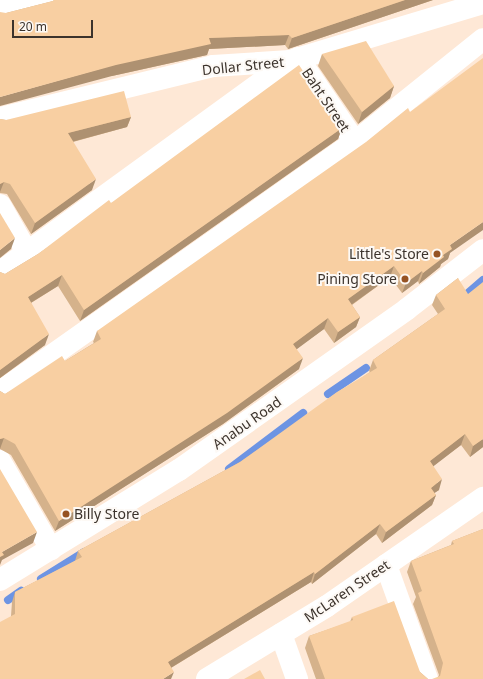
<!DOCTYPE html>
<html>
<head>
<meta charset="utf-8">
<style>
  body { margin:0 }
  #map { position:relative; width:483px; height:679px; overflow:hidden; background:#fee8d6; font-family:"Noto Sans",sans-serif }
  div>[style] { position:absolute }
  .stream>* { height:8px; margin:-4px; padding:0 4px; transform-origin:4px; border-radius:4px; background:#6d94e3 }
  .minor>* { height:22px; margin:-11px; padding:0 11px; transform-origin:11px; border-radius:11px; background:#fff }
  .tertiary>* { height:22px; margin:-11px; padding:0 11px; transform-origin:11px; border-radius:11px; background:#fff }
  .wall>* { inset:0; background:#d5b28b }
  .shaded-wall>* { inset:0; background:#ae9171 }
  .building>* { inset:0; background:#f8cfa2 }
  .dots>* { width:11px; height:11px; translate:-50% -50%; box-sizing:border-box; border:2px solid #fdf9f5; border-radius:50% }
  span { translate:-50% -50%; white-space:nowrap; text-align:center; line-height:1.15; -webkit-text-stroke:4px #fdf9f5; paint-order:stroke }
  .street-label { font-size:14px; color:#3c332c }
  .poi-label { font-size:14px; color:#3c332c }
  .right { translate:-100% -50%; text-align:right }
  .left { translate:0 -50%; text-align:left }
  .scale { position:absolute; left:12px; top:20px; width:81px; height:18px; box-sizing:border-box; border:2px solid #3c332c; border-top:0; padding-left:5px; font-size:12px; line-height:14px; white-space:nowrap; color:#3c332c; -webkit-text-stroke:3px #fdf9f5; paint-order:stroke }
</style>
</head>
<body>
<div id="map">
  <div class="stream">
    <div style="left:461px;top:299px;width:29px;rotate:-41deg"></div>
    <div style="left:328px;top:394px;width:46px;rotate:-34.4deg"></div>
    <div style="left:229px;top:469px;width:93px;rotate:-37.1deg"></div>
    <div style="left:41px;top:579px;width:51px;rotate:-32.1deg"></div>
    <div style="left:8px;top:600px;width:16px;rotate:-35deg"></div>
  </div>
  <div class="minor">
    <div style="left:0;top:11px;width:47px;rotate:-13.4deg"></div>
    <div style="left:298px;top:58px;width:102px;rotate:55.8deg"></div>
    <div style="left:0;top:118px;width:219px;rotate:-13.7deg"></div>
    <div style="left:213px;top:66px;width:77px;rotate:-3.7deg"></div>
    <div style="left:290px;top:61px;width:202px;rotate:-16.7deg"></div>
    <div style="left:0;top:205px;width:56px;rotate:60.3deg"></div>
    <div style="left:0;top:272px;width:359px;rotate:-36deg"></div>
    <div style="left:0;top:392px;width:434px;rotate:-35.2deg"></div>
    <div style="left:355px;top:142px;width:164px;rotate:-38.8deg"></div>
    <div style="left:0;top:461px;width:102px;rotate:59.9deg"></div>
    <div style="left:386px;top:565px;width:121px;rotate:70.2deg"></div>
    <div style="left:281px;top:634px;width:48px;rotate:70.4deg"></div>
    <div style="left:207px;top:679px;width:140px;rotate:-31.3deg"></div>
    <div style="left:327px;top:606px;width:190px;rotate:-34.7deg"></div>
  </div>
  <div class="tertiary">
    <div style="left:0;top:580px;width:210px;rotate:-31.6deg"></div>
    <div style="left:179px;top:470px;width:279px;rotate:-35.2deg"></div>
    <div style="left:407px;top:309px;width:96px;rotate:-37.8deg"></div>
  </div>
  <div class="wall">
    <div style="clip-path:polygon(54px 0,433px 0,288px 49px,285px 45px,209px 49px,207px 55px,112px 76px,6px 13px,53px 1px)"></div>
    <div style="clip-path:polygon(322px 54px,394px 86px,390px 98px,358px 124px,318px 66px)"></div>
    <div style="clip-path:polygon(131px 117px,127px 127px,73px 142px,92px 190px,31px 234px,7px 194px,0 193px,0 119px,6px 120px)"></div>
    <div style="clip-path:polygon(342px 128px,338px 139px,80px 321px,58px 286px,31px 303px,45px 345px,0 378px,0 272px,5px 274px,38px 254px,111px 203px)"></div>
    <div style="clip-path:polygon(450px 253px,448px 259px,441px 264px,440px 267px,419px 284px,418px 281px,402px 293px,390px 277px,352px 305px,360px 317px,356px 327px,334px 343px,324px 329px,296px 349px,299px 369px,223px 424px,55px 531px,11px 455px,0 449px,0 391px,5px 394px,65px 361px,94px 343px,93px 342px,97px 331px)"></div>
    <div style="clip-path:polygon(458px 278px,483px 447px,470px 457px,461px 445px,433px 466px,439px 490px,434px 493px,436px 495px,432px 505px,382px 543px,376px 534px,312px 584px,311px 582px,171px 668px,11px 616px,12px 602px,15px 592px,75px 561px,78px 551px,240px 462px,370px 372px,369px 371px,373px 360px,438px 314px,432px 305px,436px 295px)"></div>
    <div style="clip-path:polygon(483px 529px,483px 679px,438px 677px,439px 675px,413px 604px,416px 597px,407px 572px,411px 561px,451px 545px,452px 541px)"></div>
    <div style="clip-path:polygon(352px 617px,420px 672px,428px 679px,316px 679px,305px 648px,309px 636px,350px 622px)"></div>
  </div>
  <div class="shaded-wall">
    <div style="clip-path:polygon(405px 0,433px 0,288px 49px,292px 38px)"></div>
    <div style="clip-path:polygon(289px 35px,285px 45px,209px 49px,207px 55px,112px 76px,0 106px,0 97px,209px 38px)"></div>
    <div style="clip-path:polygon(394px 86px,390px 98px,358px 124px,362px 112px)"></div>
    <div style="clip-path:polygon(131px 117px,127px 127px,64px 144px,68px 133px)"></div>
    <div style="clip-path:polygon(342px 128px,338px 139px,80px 321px,84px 310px)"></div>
    <div style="clip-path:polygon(96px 179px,92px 190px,31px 234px,35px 223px)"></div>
    <div style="clip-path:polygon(4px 182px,0 192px,0 184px)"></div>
    <div style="clip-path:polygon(483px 222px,483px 230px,450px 253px,448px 259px,441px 264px,440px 267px,419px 284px,423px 273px,443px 255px,450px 245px)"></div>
    <div style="clip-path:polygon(15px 238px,11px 249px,0 258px,0 250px)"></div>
    <div style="clip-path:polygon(394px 266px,390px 277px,344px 310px,348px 299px)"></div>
    <div style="clip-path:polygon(422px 271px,418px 281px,402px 293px,406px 283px)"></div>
    <div style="clip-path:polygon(62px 275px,58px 286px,24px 307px,28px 297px)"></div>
    <div style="clip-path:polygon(360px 317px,356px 327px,334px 343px,338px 332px)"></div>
    <div style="clip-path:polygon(328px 318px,324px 329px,289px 355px,293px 344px)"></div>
    <div style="clip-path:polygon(49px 334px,45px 345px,0 378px,0 370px)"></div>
    <div style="clip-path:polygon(303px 358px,299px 369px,223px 424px,55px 531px,59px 521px)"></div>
    <div style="clip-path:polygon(465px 434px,461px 445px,426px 472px,430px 461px)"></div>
    <div style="clip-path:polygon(4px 438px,0 449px,0 439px)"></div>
    <div style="clip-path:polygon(483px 439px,483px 447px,470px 457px,473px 446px)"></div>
    <div style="clip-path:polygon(442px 479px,439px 490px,427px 498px,431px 488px)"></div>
    <div style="clip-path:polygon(436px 495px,432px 505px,382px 543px,386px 532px)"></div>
    <div style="clip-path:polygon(380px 524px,376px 534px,312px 584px,315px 574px)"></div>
    <div style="clip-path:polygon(37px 532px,33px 543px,2px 560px,0 565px,0 557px,2px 552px)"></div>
    <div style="clip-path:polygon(314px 572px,311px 582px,164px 672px,168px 662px)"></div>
    <div style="clip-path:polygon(174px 672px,171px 679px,163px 679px)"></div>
  </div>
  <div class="building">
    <div style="clip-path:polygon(54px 0,405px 0,292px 38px,289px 35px,209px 38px,211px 44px,116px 65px,0 97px,0 12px,6px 13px,53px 1px)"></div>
    <div style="clip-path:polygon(366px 41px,394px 86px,362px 112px,322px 54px)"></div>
    <div style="clip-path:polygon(483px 58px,483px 222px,450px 245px,452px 249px,443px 255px,444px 257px,423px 273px,422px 271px,406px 283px,394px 266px,348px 299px,360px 317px,338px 332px,328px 318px,293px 344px,303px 358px,227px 413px,59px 521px,15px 444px,4px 438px,0 439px,0 391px,5px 394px,62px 356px,65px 361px,101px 339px,97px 331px,366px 142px,408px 108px,410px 112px)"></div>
    <div style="clip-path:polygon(299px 65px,342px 128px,84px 310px,62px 275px,28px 297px,49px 334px,0 370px,0 272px,5px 274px,38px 254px,109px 200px,111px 203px)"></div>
    <div style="clip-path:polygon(124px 91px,131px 117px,68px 133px,96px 179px,35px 223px,10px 184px,4px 182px,0 184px,0 119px,6px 120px)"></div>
    <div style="clip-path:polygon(0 213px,15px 238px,0 250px)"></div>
    <div style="clip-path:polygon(458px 278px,468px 294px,483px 282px,483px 439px,473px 446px,465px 434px,430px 461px,442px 479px,431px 488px,436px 495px,386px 532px,380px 524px,315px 574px,314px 572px,168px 662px,174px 672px,163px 679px,0 679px,0 622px,15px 614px,15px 592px,82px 557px,78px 551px,240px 462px,337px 392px,377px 368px,373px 360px,445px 309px,436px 295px)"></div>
    <div style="clip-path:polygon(0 469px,37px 532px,2px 552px,4px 555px,0 557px)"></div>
    <div style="clip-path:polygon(483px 529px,483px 679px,432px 679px,440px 676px,443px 663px,418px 593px,422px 591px,411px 561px,454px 544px,452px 541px)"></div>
    <div style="clip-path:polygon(394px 601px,420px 672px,428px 679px,325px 679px,309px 636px,353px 620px,352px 617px)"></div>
    <div style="clip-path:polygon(260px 670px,265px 679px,244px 679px)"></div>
  </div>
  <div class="dots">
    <div style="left:437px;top:254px;background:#965323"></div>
    <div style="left:405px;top:279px;background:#965323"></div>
    <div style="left:66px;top:514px;background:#965323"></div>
  </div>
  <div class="street-label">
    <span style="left:243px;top:66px;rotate:-6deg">Dollar Street</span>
    <span style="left:326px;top:100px;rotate:56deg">Baht Street</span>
    <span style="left:247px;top:423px;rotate:-35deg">Anabu Road</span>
    <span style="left:347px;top:591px;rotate:-34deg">McLaren Street</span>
  </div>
  <div class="poi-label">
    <span class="right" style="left:429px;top:254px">Little's Store</span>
    <span class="right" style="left:397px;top:279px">Pining Store</span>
    <span class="left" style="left:74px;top:514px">Billy Store</span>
  </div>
  <div class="scale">20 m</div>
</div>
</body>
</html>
